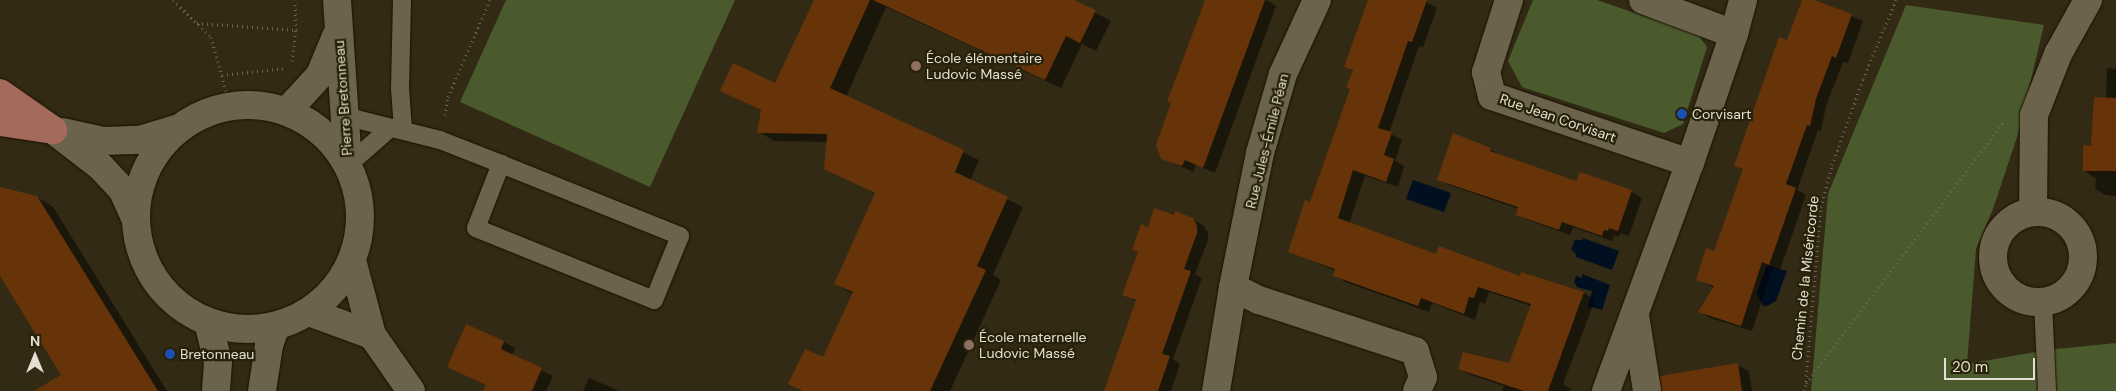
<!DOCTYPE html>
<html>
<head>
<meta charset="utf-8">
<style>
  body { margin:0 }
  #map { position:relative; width:2116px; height:391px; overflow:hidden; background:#322a14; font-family:"DM Sans",sans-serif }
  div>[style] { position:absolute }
  .green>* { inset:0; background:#4b5a2d }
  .water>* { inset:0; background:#011021 }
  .shadow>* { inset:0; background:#0007 }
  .building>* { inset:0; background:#67340a }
  .path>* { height:3px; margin-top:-1.5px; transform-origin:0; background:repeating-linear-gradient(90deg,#6c6552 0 1px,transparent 0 5px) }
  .roads { filter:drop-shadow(0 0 1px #1a1300) drop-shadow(0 0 1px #1a1300) }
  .lane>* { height:18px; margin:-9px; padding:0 9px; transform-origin:9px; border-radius:9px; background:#6b634b }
  .street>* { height:28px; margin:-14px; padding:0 14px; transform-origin:14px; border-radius:14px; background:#6b634b }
  .street>.ring { margin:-14px; padding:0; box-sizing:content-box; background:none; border:28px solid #6b634b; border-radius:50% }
  .primary>* { height:28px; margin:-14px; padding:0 14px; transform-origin:14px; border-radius:14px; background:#a46a5b }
  .dots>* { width:14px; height:14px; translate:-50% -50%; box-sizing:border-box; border:2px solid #28210a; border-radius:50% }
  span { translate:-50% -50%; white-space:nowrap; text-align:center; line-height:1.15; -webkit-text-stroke:4.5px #28210a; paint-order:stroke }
  .poi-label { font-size:14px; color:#e4dfd2 }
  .left { translate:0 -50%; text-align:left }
  .street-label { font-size:14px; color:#e4dfd2 }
  .north { position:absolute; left:10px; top:331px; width:50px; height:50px; -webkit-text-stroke:4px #28210a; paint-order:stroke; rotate:0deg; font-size:14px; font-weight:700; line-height:20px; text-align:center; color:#e4dfd2 }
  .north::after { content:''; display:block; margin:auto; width:18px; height:22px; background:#e4dfd2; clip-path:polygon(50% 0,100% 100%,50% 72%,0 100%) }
  .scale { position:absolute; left:1944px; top:358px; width:91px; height:22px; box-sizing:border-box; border:2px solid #e4dfd2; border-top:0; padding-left:6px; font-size:15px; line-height:18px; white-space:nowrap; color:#e4dfd2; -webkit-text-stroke:4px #28210a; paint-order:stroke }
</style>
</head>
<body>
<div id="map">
  <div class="green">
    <div style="clip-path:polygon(506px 0,735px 0,650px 187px,460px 102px)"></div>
    <div style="clip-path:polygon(1533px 0,1597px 0,1698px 35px,1707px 47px,1683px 124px,1664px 133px,1522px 87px,1508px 61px)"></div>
    <div style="clip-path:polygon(1906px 5px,2044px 25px,2018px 134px,1993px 209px,1976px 249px,1967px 364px,2047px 350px,2116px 343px,2116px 391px,1811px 391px,1828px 194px)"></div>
  </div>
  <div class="water">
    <div style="clip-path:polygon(1413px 180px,1451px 193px,1444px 212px,1406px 199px)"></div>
    <div style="clip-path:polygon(1583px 238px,1619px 251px,1612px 270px,1576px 257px,1576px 254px,1571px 249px,1575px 240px,1582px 240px)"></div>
    <div style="clip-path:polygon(1767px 265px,1787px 271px,1776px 301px,1767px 306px,1763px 306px,1757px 293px)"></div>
    <div style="clip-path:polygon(1582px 274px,1610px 285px,1602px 310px,1588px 306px,1592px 291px,1577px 287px,1574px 282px,1576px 276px,1582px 278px)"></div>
  </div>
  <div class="shadow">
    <div style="clip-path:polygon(816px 0,1071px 0,1111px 21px,1096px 51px,1082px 44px,1061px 88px,886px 7px,846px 97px,979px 160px,970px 181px,1023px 207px,993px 275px,1001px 280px,950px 391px,802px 391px,790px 384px,823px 359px,853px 294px,836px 284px,876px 194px,825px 168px,828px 142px,774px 141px,759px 132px,762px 111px,721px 90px,776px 85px)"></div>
    <div style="clip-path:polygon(1206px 0,1266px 0,1276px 6px,1215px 173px,1196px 165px,1193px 172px,1162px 158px)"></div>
    <div style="clip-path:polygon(1369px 0,1422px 0,1437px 8px,1423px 47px,1419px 46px,1389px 133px,1402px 140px,1395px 161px,1404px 166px,1398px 187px,1365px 176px,1349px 224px,1437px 255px,1521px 277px,1522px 274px,1584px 293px,1595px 300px,1563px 384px,1571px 389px,1570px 391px,1502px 391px,1504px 386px,1471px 375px,1460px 369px,1510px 364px,1531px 306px,1489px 292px,1485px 304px,1480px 302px,1475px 320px,1432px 303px,1429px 312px,1345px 282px,1334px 275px,1336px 271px,1290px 251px,1311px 203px,1351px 90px,1348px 88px,1354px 71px,1345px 66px)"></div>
    <div style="clip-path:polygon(1804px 0,1810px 0,1863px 21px,1848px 63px,1843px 62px,1826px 106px,1821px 131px,1818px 130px,1797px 190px,1806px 195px,1780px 270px,1773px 267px,1752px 331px,1710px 318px,1700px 311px,1714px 288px,1697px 279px,1715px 253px,1744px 170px,1736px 165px)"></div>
    <div style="clip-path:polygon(2107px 68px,2116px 69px,2116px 196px,2106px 195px,2095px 189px,2096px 178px,2084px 171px,2106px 98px)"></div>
    <div style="clip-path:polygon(1490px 149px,1501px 156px,1577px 183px,1580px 174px,1632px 192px,1642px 198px,1629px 236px,1620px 233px,1619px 237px,1614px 235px,1612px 241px,1573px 227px,1570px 235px,1528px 220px,1517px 214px,1519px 209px,1449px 185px,1438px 179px)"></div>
    <div style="clip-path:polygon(0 188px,37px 197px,53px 207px,167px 391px,37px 391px,62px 375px,0 274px)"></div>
    <div style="clip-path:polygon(1175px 217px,1192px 219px,1204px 226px,1208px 233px,1208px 240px,1195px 274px,1202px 278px,1173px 359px,1180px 364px,1171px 391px,1105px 391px,1137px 302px,1124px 295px,1139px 253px,1133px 250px,1148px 228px)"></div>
    <div style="clip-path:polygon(504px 342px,515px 348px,512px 356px,553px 376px,546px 391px,484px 391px)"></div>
    <div style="clip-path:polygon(1738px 365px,1749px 371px,1752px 391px,1694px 391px)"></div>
    <div style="clip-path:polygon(589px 378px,620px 391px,583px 391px)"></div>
  </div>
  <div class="building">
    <div style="clip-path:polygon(814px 0,870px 0,830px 88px,964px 150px,955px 172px,1008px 197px,977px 266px,986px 270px,930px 391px,803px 391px,788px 384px,805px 349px,823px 357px,853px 292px,834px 284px,875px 193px,824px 169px,827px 134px,757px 133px,761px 110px,720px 91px,733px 63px,775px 83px)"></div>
    <div style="clip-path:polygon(873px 0,1074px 0,1096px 10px,1080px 43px,1066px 36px,1045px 80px)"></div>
    <div style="clip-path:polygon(1205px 0,1265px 0,1203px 168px,1185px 160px,1182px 166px,1161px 159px,1156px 145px,1171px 103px,1167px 102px)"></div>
    <div style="clip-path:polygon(1368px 0,1427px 0,1412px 42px,1408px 41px,1378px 128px,1392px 132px,1384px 155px,1394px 159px,1386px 182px,1353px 170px,1338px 218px,1436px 254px,1439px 246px,1520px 276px,1521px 272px,1584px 292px,1548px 391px,1524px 391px,1458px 369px,1463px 352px,1509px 363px,1531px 304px,1478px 287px,1474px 298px,1469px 297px,1464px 314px,1421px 298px,1418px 306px,1333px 276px,1335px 269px,1288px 252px,1305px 200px,1310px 202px,1350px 89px,1346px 88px,1353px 70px,1344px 67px)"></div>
    <div style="clip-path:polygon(1802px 0,1814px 0,1852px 14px,1836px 58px,1832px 56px,1816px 99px,1810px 126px,1807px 125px,1786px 184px,1796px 188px,1769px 265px,1762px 262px,1741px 326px,1698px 312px,1714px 286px,1696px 280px,1706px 248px,1714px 251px,1743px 169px,1734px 166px,1779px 37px,1787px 40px)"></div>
    <div style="clip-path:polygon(2094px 97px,2116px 98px,2116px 171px,2083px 171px,2083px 145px,2091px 146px)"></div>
    <div style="clip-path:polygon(1453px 133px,1491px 148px,1490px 151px,1576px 181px,1580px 172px,1632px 190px,1618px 231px,1609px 228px,1608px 231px,1604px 230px,1602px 236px,1562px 222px,1559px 230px,1516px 215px,1518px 207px,1437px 180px)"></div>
    <div style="clip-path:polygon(0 187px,37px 196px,158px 391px,34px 391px,61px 375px,0 276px)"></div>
    <div style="clip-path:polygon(1154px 208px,1174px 215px,1175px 211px,1193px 218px,1197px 226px,1197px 233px,1184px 269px,1191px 271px,1162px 354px,1170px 356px,1158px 391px,1104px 391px,1136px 300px,1122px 295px,1138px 252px,1132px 250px,1141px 224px,1148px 227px)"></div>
    <div style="clip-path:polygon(466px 324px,504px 341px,501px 349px,542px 368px,532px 391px,483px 391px,486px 385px,447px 367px)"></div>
    <div style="clip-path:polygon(1738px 363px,1742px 391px,1662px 391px,1660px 376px)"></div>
  </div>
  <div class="path">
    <div style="left:173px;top:0;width:53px;rotate:44.2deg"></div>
    <div style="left:211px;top:37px;width:72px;rotate:74.6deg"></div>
    <div style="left:197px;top:23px;width:99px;rotate:4deg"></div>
    <div style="left:292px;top:61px;width:31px;rotate:-83deg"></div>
    <div style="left:296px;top:30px;width:30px;rotate:-92deg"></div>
    <div style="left:222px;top:75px;width:64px;rotate:-6.2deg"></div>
    <div style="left:445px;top:115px;width:18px;rotate:-81deg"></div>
    <div style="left:448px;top:97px;width:106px;rotate:-66.6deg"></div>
    <div style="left:1806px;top:383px;width:328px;rotate:-52.9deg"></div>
    <div style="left:1805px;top:391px;width:185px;rotate:-85deg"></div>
    <div style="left:1821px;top:207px;width:43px;rotate:-75.3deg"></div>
    <div style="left:1832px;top:165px;width:91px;rotate:-70.2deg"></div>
    <div style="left:1863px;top:79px;width:86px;rotate:-67.3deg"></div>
  </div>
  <div class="roads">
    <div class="lane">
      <div style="left:402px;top:0;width:88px;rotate:91.3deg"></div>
      <div style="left:400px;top:88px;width:42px;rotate:85.9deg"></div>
      <div style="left:344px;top:116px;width:99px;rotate:14deg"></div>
      <div style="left:440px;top:140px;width:66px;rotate:21.5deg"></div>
      <div style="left:501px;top:164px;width:193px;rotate:21.9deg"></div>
      <div style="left:680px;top:236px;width:69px;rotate:112.1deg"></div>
      <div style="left:654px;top:300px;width:192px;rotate:-158deg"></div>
      <div style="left:476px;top:228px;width:69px;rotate:-68.7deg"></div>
      <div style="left:348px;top:165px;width:55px;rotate:-41.3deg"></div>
      <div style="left:2043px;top:302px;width:89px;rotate:87.4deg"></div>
    </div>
    <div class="street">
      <div style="left:337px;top:0;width:165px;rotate:86.2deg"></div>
      <div style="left:1509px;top:0;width:76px;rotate:107.7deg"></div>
      <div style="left:1486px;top:72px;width:25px;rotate:76deg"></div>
      <div style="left:1492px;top:96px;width:209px;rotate:18.7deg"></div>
      <div style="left:1643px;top:0;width:97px;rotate:20.5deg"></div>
      <div class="ring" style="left:136px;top:105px;width:196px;height:196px"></div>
      <div style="left:287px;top:111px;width:49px;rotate:-47.5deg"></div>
      <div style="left:320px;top:75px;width:42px;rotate:-67.7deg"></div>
      <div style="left:31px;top:119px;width:25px;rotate:27deg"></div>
      <div style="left:53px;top:130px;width:61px;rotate:37.6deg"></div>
      <div style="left:101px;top:167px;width:33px;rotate:47deg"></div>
      <div style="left:123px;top:191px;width:30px;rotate:66deg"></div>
      <div style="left:62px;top:132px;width:42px;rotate:12.4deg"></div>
      <div style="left:103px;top:141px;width:37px;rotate:-2deg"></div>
      <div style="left:140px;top:140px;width:38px;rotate:-17deg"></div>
      <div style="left:2033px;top:212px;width:97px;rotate:-89.4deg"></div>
      <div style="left:2034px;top:115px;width:66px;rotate:-68.5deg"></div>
      <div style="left:2058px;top:54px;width:62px;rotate:-60.9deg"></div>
      <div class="ring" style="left:1993px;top:212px;width:62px;height:62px"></div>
      <div style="left:352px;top:260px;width:78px;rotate:75.1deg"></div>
      <div style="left:372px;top:335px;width:68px;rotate:55.1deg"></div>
      <div style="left:1233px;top:287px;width:29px;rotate:27deg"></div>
      <div style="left:1259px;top:300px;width:164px;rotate:18.1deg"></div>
      <div style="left:1415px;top:351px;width:27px;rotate:73deg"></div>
      <div style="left:1423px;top:377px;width:15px;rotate:113deg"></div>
      <div style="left:309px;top:312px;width:67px;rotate:20.1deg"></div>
      <div style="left:1635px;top:315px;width:77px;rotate:81deg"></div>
      <div style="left:208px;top:322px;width:41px;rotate:76deg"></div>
      <div style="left:218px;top:362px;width:29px;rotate:94deg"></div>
      <div style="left:262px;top:391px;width:47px;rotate:-81.3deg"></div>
      <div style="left:269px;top:345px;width:20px;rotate:-70deg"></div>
      <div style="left:1216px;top:391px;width:105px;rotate:-80.7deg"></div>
      <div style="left:1233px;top:287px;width:137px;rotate:-78.6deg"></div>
      <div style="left:1260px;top:153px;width:82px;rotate:-73.8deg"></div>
      <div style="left:1283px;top:74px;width:81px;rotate:-65.3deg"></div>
      <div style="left:1606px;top:391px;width:243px;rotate:-69.8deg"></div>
      <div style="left:1690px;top:163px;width:136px;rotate:-71.2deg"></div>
      <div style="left:1734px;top:34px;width:35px;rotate:-75deg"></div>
    </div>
    <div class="primary">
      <div style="left:0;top:93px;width:65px;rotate:34.9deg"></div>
      <div style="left:0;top:122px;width:49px;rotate:8.3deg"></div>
    </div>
  </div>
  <div class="dots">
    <div style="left:916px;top:66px;background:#8d6e63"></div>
    <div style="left:1682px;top:114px;background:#1a4fb4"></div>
    <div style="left:969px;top:345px;background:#8d6e63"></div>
    <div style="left:170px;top:354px;background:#1a4fb4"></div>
  </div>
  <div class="poi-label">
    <span class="left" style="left:926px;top:66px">École élémentaire<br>Ludovic Massé</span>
    <span class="left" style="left:1692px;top:114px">Corvisart</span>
    <span class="left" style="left:979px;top:345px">École maternelle<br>Ludovic Massé</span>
    <span class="left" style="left:180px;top:354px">Bretonneau</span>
  </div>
  <div class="street-label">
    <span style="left:343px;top:98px;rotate:-94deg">Pierre Bretonneau</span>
    <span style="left:1558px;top:118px;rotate:19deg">Rue Jean Corvisart</span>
    <span style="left:1267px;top:141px;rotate:-76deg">Rue Jules-Émile Péan</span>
    <span style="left:1805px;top:278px;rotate:-84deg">Chemin de la Miséricorde</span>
  </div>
  <div class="north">N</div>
  <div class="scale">20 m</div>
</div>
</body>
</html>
